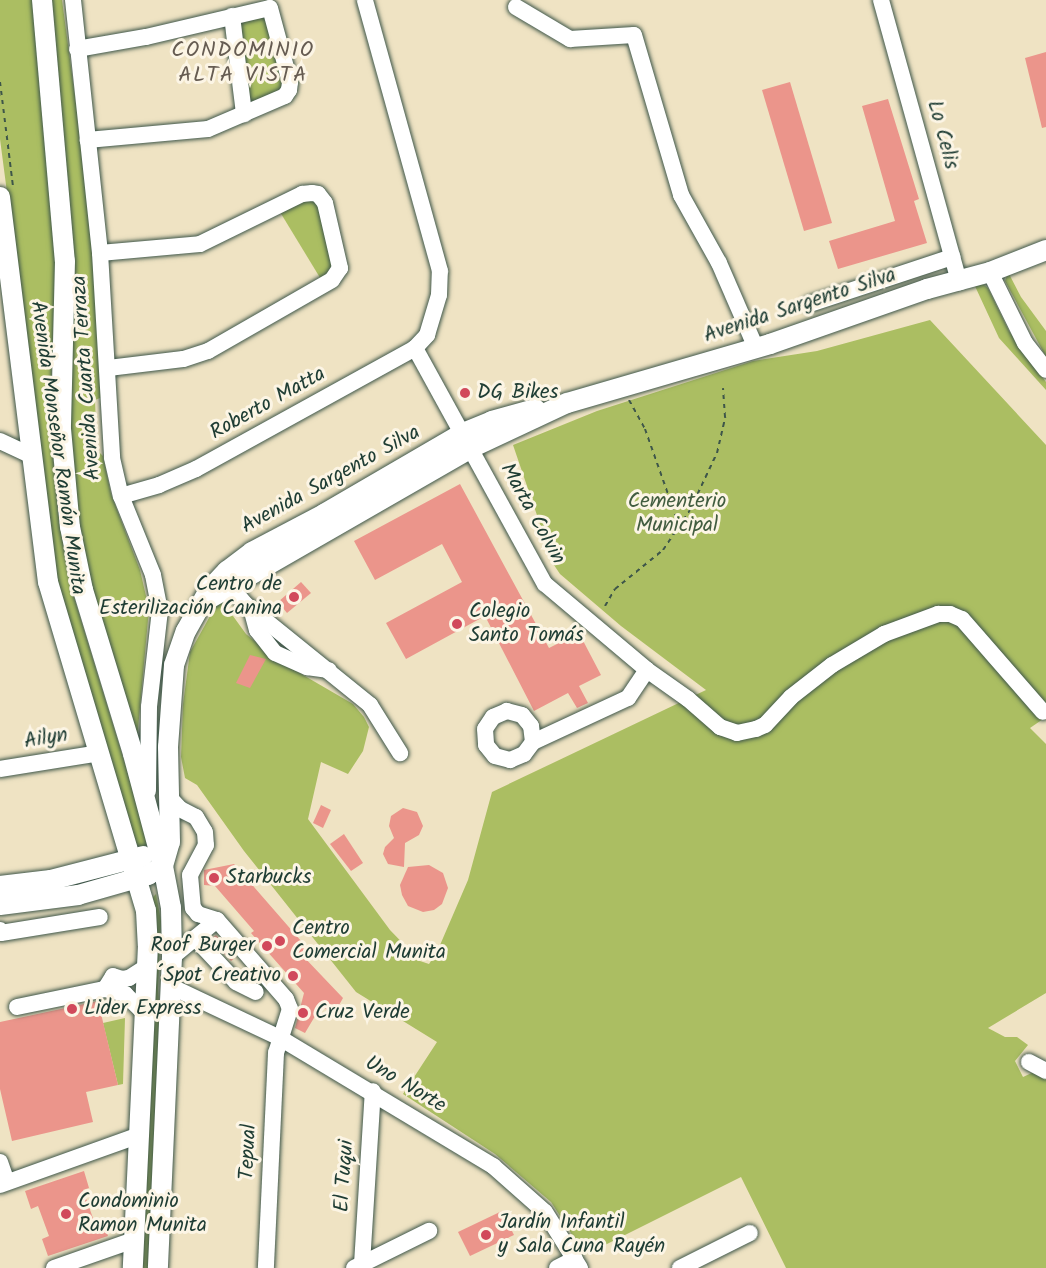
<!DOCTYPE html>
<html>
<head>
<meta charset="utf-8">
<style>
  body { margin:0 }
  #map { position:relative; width:1046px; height:1268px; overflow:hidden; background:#efe3c3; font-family:Kalam,sans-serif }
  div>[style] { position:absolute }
  .green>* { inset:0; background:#abbe62 }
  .building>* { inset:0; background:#eb958b }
  .path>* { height:2px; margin-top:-1px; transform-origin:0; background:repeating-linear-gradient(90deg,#3e5649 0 4.5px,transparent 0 9px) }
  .roads { filter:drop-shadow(0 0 2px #3e5649) drop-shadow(0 0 2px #3e5649) }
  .minor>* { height:16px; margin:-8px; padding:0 8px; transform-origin:8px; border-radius:8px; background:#fff }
  .major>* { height:20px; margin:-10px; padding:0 10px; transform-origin:10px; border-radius:10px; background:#fff }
  .dots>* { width:16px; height:16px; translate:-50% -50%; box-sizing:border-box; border:3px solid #fcf5e5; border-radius:50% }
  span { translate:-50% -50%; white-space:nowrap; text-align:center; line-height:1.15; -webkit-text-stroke:6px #fcf5e5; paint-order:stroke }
  .street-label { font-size:21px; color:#1f3d34 }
  .poi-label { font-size:21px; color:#1f3d34 }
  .left { translate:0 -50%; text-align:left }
  .right { translate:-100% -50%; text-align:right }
  .park-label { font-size:21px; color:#425d40 }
  .neighbourhood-label { font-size:22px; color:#665c52; letter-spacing:1.5px }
</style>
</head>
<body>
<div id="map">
  <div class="green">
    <div style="clip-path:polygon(0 0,34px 0,56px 256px,50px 419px,58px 513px,73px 594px,149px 842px,142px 849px,136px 844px,61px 605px,0 139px)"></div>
    <div style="clip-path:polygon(50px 0,62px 0,84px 164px,105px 396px,95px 400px,97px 450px,103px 456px,111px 494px,140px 570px,149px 609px,137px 740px,90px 585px,74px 493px)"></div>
    <div style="clip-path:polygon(265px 14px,285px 88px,247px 110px,237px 21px)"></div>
    <div style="clip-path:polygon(315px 198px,336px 265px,322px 281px,280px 212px,306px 199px)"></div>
    <div style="clip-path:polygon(1008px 272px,1021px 297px,1046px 331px,1046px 357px,1005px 281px)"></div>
    <div style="clip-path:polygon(980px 282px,988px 288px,1009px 331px,1046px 382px,1046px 390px,999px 338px,974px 284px)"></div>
    <div style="clip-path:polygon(930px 320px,1046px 445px,1046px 717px,1030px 728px,1046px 744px,1046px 993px,988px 1028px,1005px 1037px,1017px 1037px,1028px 1045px,1015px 1061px,1023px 1077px,1036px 1071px,1046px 1077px,1046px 1268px,786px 1268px,741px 1177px,585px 1255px,551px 1202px,495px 1154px,403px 1094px,437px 1042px,356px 992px,244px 851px,197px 785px,185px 778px,181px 757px,183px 704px,190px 652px,220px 598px,246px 634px,279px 661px,353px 704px,364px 717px,369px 727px,363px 751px,348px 774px,321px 762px,308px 819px,390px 930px,420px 961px,429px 964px,437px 952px,468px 880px,492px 792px,706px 690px,621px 626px,560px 574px,554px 565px,513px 445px,597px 411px,753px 361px,817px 351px)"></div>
    <div style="clip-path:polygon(156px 894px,161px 921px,158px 989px,161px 1027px,151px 1268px,139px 1268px,153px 897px)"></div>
    <div style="clip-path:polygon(125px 1018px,123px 1084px,118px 1085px,103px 1023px)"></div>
  </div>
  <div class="building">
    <div style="clip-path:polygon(1046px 52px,1046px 127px,1042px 128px,1025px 58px)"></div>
    <div style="clip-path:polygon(790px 82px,832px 223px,804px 231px,762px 90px)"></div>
    <div style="clip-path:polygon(888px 99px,919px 199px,914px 201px,927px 243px,838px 269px,829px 241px,895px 221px,862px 106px)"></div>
    <div style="clip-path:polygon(460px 484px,549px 648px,579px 633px,601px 675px,579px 686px,588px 703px,577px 708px,568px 693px,534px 711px,485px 616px,406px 659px,386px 623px,462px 582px,442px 544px,375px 580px,354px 541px)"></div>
    <div style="clip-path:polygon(301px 582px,311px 593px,287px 613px,278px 602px)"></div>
    <div style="clip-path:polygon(250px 655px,266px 659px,250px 688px,236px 683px)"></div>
    <div style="clip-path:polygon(321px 805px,331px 810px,323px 828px,313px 823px)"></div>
    <div style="clip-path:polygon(403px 808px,417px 812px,423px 826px,419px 835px,405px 843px,404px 867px,388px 864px,383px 854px,385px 847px,394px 838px,389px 826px,391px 816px)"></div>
    <div style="clip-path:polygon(344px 834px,363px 863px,351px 871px,330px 844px)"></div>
    <div style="clip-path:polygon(234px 864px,308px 949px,302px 955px,343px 998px,334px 1014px,321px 1006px,305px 1033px,295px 1028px,304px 993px,251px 933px,254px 931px,215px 886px,204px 885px,204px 870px)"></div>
    <div style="clip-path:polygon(429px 865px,443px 873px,448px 888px,442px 904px,434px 910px,423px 912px,408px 906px,402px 895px,400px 885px,408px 867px)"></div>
    <div style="clip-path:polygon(216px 935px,236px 957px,231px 961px,211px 939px)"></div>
    <div style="clip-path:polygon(98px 1001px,118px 1085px,86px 1092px,93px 1122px,12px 1141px,0 1089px,0 1022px)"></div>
    <div style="clip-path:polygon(84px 1171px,89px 1188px,83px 1190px,94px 1221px,102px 1219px,108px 1236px,48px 1256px,42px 1239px,49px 1236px,38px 1206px,31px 1209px,25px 1191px)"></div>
    <div style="clip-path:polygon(502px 1211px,514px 1235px,470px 1256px,458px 1232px)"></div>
  </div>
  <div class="path">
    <div style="left:0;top:82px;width:105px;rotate:82.9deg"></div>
    <div style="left:629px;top:400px;width:33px;rotate:61deg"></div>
    <div style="left:645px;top:429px;width:102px;rotate:70.5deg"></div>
    <div style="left:605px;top:606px;width:20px;rotate:-60deg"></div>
    <div style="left:615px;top:589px;width:62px;rotate:-39.1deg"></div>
    <div style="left:663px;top:550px;width:48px;rotate:-56deg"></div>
    <div style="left:690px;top:510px;width:63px;rotate:-64.7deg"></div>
    <div style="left:717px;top:453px;width:37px;rotate:-77deg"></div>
    <div style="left:725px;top:417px;width:29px;rotate:-94deg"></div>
  </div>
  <div class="roads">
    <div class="minor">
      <div style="left:73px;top:0;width:254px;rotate:83.9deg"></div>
      <div style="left:100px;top:253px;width:205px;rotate:86.6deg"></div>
      <div style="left:112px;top:458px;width:39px;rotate:77deg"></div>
      <div style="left:121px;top:496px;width:85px;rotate:67.9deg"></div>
      <div style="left:153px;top:575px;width:36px;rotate:79deg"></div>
      <div style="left:160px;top:610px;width:98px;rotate:96.5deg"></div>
      <div style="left:149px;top:707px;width:84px;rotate:90.7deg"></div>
      <div style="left:881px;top:0;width:293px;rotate:74.5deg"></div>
      <div style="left:516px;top:7px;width:63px;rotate:30.7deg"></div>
      <div style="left:570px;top:39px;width:64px;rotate:-3.6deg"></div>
      <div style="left:634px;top:35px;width:167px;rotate:73.6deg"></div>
      <div style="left:681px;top:195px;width:78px;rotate:60.8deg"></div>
      <div style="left:719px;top:263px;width:93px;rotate:66.5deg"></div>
      <div style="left:232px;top:16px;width:99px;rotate:83deg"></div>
      <div style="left:77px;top:49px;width:70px;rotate:-9.9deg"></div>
      <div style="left:146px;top:37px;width:127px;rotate:-13.2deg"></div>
      <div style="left:270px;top:8px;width:77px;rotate:74.9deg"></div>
      <div style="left:290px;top:82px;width:8px;rotate:97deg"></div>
      <div style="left:289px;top:90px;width:7px;rotate:124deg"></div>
      <div style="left:285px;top:96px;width:84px;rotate:156.8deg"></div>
      <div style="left:208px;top:129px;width:121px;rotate:174.8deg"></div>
      <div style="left:100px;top:253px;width:100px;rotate:-5.1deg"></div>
      <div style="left:200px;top:244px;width:114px;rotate:-26.1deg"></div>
      <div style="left:302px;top:194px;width:10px;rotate:-6deg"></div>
      <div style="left:312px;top:193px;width:6px;rotate:9deg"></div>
      <div style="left:318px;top:194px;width:11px;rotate:52deg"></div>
      <div style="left:325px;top:203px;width:67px;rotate:77deg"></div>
      <div style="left:340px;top:268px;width:14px;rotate:124deg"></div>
      <div style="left:332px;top:280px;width:143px;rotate:150.2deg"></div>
      <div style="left:208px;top:351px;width:26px;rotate:162deg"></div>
      <div style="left:183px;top:359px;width:75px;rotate:173.1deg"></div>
      <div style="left:990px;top:272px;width:79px;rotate:63.8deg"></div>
      <div style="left:1025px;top:343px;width:34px;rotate:52deg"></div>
      <div style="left:810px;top:304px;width:150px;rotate:-18.3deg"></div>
      <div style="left:415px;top:348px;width:269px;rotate:61.2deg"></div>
      <div style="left:545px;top:584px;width:133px;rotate:40.1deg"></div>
      <div style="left:647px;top:670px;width:50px;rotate:35.3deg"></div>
      <div style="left:688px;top:699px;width:43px;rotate:41.2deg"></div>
      <div style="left:720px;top:727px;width:18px;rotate:19deg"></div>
      <div style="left:737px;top:733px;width:19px;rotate:-12deg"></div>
      <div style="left:756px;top:729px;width:10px;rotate:-24deg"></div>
      <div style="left:765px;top:725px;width:38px;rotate:-47deg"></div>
      <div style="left:791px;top:697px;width:52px;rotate:-38deg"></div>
      <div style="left:832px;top:665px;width:61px;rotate:-30.8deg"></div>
      <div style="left:884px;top:634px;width:58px;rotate:-20.3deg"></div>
      <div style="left:938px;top:614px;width:12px"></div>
      <div style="left:950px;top:614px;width:13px;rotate:23deg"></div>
      <div style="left:962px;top:619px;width:123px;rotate:48.9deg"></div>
      <div style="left:0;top:441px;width:33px;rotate:25deg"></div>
      <div style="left:121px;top:496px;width:40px;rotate:-16deg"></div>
      <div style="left:159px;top:485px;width:40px;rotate:-23.4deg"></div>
      <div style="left:196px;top:469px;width:250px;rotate:-28.9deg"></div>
      <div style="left:415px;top:348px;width:18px;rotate:-47deg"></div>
      <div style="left:427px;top:335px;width:42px;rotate:-73.3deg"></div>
      <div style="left:439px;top:295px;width:24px;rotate:-88deg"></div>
      <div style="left:440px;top:271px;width:281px;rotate:-105.5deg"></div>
      <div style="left:230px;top:586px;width:23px;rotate:50deg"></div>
      <div style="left:245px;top:604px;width:161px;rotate:38.9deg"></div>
      <div style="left:370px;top:705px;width:57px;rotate:58deg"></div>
      <div style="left:251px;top:608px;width:23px;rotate:75deg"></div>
      <div style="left:257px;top:630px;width:29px;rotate:52deg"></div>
      <div style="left:275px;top:653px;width:35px;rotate:24deg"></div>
      <div style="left:307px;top:667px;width:22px;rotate:8deg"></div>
      <div style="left:533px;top:742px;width:16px;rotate:-97deg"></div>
      <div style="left:531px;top:726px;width:14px;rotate:-129deg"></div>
      <div style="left:522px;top:715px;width:16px;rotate:-165deg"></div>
      <div style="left:507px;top:711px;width:15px;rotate:157deg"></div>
      <div style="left:493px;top:717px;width:14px;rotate:124deg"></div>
      <div style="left:485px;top:729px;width:16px;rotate:86deg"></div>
      <div style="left:486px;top:745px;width:14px;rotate:51deg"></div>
      <div style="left:495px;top:756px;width:16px;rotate:15deg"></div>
      <div style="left:510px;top:760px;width:15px;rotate:-23deg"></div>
      <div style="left:524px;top:754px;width:15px;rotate:-53deg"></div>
      <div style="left:533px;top:742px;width:105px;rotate:-24.9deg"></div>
      <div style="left:628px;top:698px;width:34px;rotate:-56deg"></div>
      <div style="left:0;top:769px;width:101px;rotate:-9.1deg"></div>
      <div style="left:169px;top:797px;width:16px;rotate:47deg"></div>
      <div style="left:180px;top:809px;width:18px;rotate:27deg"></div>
      <div style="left:196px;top:817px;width:17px;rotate:59deg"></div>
      <div style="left:205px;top:832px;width:13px;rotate:86deg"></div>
      <div style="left:206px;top:845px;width:34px;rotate:118deg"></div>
      <div style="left:190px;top:875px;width:33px;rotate:85deg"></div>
      <div style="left:193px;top:908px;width:8px;rotate:50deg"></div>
      <div style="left:198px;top:914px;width:20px;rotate:18deg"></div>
      <div style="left:217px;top:920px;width:105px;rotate:48.9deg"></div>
      <div style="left:286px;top:999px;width:11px;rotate:68deg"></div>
      <div style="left:290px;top:1009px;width:46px;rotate:107.7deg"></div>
      <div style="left:276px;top:1053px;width:215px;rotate:92.7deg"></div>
      <div style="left:0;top:930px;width:3px;rotate:72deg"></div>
      <div style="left:1px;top:933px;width:100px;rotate:-9.2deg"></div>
      <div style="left:195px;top:938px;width:60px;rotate:47deg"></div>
      <div style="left:236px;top:982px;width:22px;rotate:27deg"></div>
      <div style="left:172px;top:957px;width:58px;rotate:-39.4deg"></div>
      <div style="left:170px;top:986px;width:122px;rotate:25.3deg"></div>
      <div style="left:280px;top:1038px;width:249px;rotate:31deg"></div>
      <div style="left:493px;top:1166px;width:69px;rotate:41.5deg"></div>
      <div style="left:545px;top:1212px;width:66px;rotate:58deg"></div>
      <div style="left:105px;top:989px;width:15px;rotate:-58deg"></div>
      <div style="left:113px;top:976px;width:9px;rotate:18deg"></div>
      <div style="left:122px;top:979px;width:7px;rotate:-8deg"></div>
      <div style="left:129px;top:978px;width:20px;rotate:-33deg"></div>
      <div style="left:17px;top:1007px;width:90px;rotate:-11.6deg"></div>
      <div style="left:105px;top:989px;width:21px;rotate:14deg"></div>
      <div style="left:125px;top:994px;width:25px;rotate:45deg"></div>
      <div style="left:1029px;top:1062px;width:19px;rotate:28deg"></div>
      <div style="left:0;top:1162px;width:21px;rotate:71deg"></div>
      <div style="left:0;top:1185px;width:145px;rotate:-19.7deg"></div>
      <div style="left:362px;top:1264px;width:173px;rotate:-86.4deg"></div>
      <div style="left:54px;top:1268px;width:85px;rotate:-19.3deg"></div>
      <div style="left:354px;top:1268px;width:84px;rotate:-26.3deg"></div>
      <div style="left:557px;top:1268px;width:20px;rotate:-27deg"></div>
      <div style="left:680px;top:1268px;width:78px;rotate:-26.6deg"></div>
    </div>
    <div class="major">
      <div style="left:42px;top:0;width:262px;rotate:85deg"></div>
      <div style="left:65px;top:261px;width:168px;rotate:91.4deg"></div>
      <div style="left:61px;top:429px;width:98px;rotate:84.8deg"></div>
      <div style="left:70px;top:527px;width:64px;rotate:78.3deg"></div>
      <div style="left:83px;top:590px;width:171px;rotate:73deg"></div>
      <div style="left:133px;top:754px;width:116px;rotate:75deg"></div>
      <div style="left:163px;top:866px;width:43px;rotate:79.2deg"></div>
      <div style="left:171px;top:908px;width:49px;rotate:88.8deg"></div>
      <div style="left:172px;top:957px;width:311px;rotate:92.6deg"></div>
      <div style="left:0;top:197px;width:388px;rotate:82.9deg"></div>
      <div style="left:48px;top:582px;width:343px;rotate:73.4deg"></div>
      <div style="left:146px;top:911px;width:34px;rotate:87deg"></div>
      <div style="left:148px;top:945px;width:323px;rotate:92.7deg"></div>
      <div style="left:205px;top:601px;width:307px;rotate:-29.9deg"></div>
      <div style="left:471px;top:448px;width:106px;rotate:-25.1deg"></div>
      <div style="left:567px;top:403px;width:211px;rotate:-16.2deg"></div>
      <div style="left:770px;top:344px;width:166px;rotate:-19.3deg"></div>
      <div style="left:927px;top:289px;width:65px;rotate:-15.1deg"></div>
      <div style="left:990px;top:272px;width:60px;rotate:-21.4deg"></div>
      <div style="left:0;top:886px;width:51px;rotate:-6.7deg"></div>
      <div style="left:51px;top:880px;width:95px;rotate:-14.6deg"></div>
      <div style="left:0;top:905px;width:79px;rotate:-7.3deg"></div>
      <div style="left:78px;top:895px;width:73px;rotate:-15.9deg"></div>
      <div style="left:148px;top:875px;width:17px;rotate:-31deg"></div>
      <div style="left:163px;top:866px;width:25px;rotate:-74deg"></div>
      <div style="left:170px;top:842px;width:95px;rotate:-91.2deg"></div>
      <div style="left:168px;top:747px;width:82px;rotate:-85.8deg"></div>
      <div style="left:174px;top:665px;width:36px;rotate:-71deg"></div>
      <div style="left:186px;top:631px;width:47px;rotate:-60.7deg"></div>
      <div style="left:209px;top:590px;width:26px;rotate:-47deg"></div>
      <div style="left:227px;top:571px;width:31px;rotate:-37deg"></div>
      <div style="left:252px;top:552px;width:81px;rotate:-27.8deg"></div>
      <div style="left:324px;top:514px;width:161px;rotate:-30.2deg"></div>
      <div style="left:463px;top:433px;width:31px;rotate:-22deg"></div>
      <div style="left:492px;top:421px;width:45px;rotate:-15.6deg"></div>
    </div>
  </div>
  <div class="dots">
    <div style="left:465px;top:393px;background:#d1495b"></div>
    <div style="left:294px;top:597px;background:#d1495b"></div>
    <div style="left:457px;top:624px;background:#d1495b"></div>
    <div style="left:214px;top:878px;background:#d1495b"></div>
    <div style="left:280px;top:941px;background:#d1495b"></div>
    <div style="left:267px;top:946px;background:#d1495b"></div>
    <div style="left:293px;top:976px;background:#d1495b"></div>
    <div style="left:72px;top:1009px;background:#d1495b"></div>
    <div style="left:303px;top:1013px;background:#d1495b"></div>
    <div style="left:66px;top:1214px;background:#d1495b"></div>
    <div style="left:486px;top:1235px;background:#d1495b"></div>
  </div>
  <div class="street-label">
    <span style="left:942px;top:135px;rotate:75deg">Lo Celis</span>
    <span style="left:800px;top:306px;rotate:-18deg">Avenida Sargento Silva</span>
    <span style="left:87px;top:378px;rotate:-94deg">Avenida Cuarta Terraza</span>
    <span style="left:268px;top:404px;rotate:-29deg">Roberto Matta</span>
    <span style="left:57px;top:448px;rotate:82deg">Avenida Monseñor Ramón Munita</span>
    <span style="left:331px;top:480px;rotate:-29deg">Avenida Sargento Silva</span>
    <span style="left:532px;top:514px;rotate:61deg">Marta Colvin</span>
    <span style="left:46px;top:739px;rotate:-9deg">Ailyn</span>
    <span style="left:405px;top:1085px;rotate:31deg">Uno Norte</span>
    <span style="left:249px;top:1152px;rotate:-87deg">Tepual</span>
    <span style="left:345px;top:1176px;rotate:-86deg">El Tuqui</span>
  </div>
  <div class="poi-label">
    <span class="left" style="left:477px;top:393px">DG Bikes</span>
    <span class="right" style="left:282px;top:597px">Centro de<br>Esterilización Canina</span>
    <span class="left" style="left:469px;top:624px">Colegio<br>Santo Tomás</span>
    <span class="left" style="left:226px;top:878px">Starbucks</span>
    <span class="left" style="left:292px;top:941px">Centro<br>Comercial Munita</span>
    <span class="right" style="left:255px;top:946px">Roof Burger</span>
    <span class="right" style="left:281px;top:976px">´Spot Creativo</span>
    <span class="left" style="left:84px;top:1009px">Lider Express</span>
    <span class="left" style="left:315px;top:1013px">Cruz Verde</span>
    <span class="left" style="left:78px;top:1214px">Condominio<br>Ramon Munita</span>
    <span class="left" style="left:498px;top:1235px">Jardín Infantil<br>y Sala Cuna Rayén</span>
  </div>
  <div class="park-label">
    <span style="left:677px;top:514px">Cementerio<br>Municipal</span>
  </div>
  <div class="neighbourhood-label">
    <span style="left:243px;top:63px">CONDOMINIO<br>ALTA VISTA</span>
  </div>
</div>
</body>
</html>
